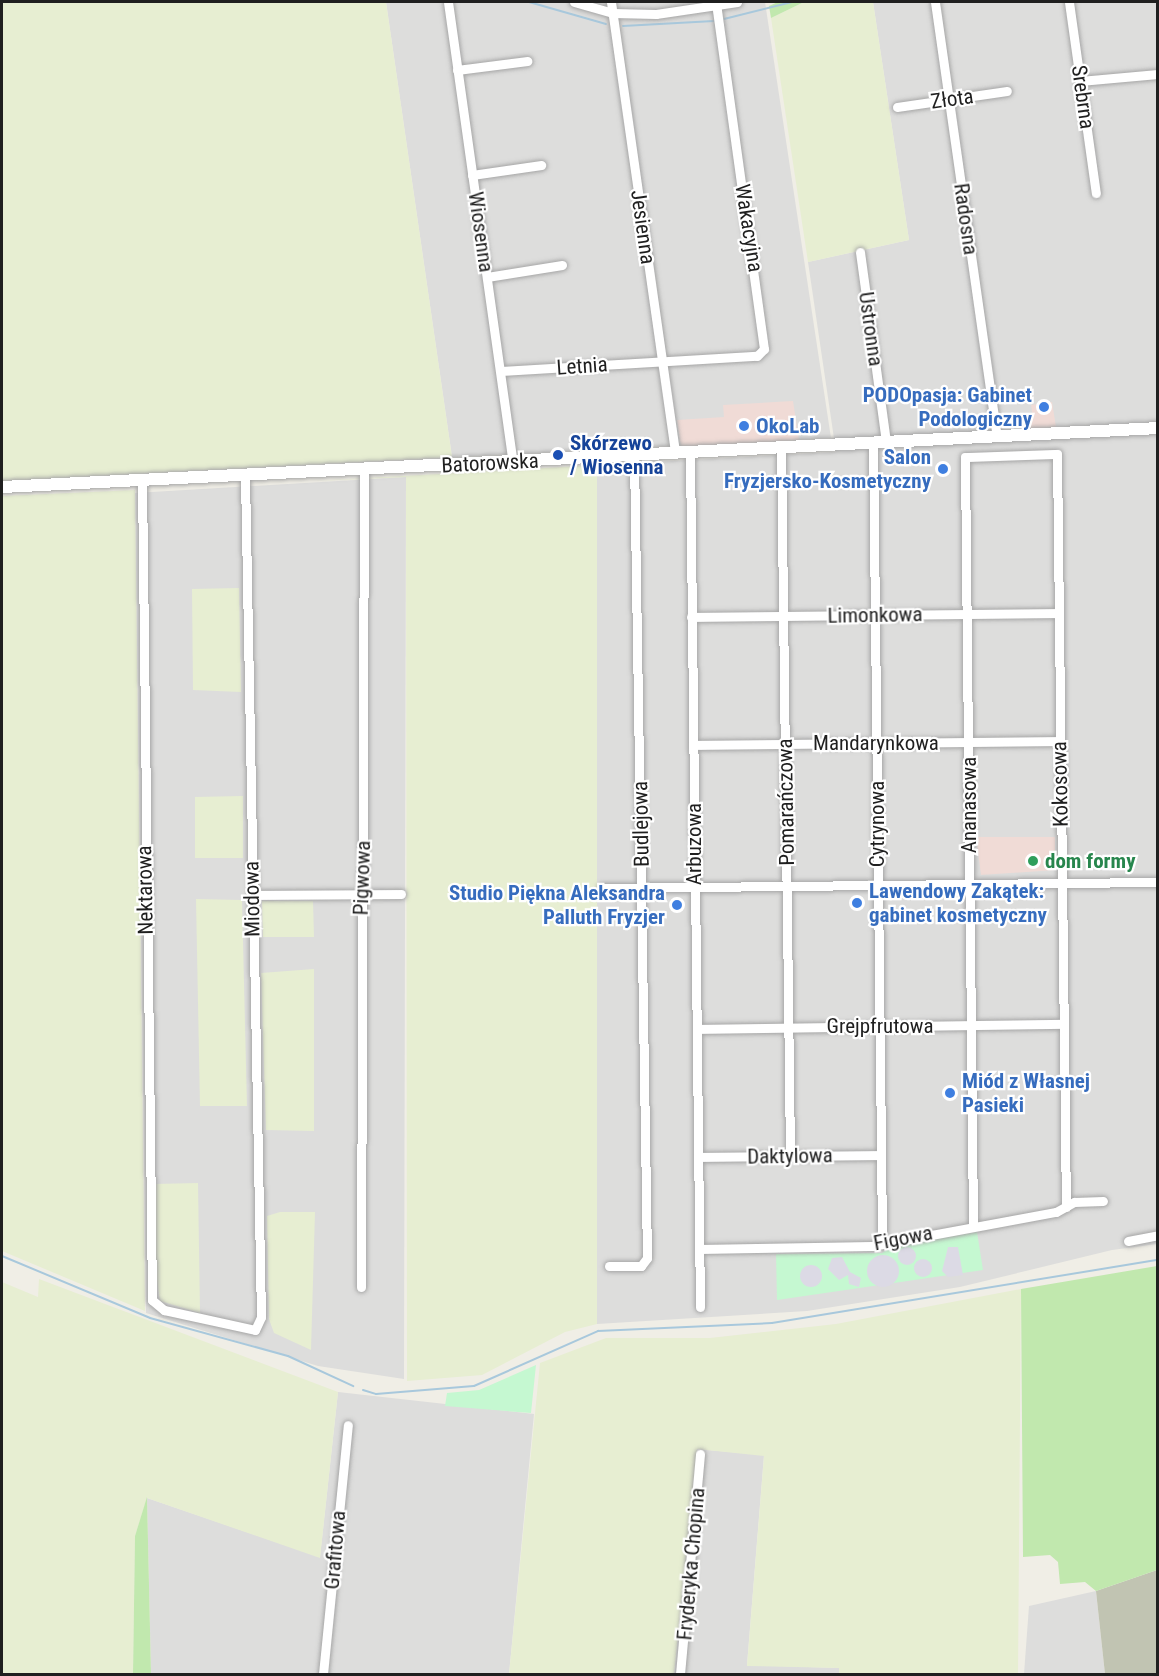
<!DOCTYPE html>
<html>
<head>
<meta charset="utf-8">
<style>
  body { margin:0 }
  #map { position:relative; width:1159px; height:1676px; overflow:hidden; background:#f0eee6; font-family:"Roboto Condensed",sans-serif }
  div>[style] { position:absolute }
  .residential>* { inset:0; background:#dddddc }
  .commercial>* { inset:0; background:#f0dbd6 }
  .construction>* { inset:0; background:#c1c4b2 }
  .farmland>* { inset:0; background:#e7eed2 }
  .grass>* { inset:0; background:#c1e8ae }
  .park>* { inset:0; background:#c5f8d1 }
  .plaza>* { inset:0; background:#dcdae5 }
  .round { border-radius:50% }
  .stream>* { height:2px; margin:-1px; padding:0 1px; transform-origin:1px; border-radius:1px; background:#a8c8dc }
  .roads { filter:drop-shadow(0 0 2px #a6a6a6) drop-shadow(0 0 2px #a6a6a6) }
  .minor>* { height:9px; margin:-4.5px; padding:0 4.5px; transform-origin:4.5px; border-radius:4.5px; background:#fff }
  .tertiary>* { height:12px; margin:-6px; padding:0 6px; transform-origin:6px; border-radius:6px; background:#fff }
  .dots>* { width:16px; height:16px; translate:-50% -50%; box-sizing:border-box; border:3px solid #fff; border-radius:50% }
  span { translate:-50% -50%; white-space:nowrap; text-align:center; line-height:1.15; -webkit-text-stroke:4.5px #fff; paint-order:stroke }
  .street-label { font-size:21px; color:#1f1f1f }
  .shop-label { font-size:21px; color:#366cbe; font-weight:700 }
  .right { translate:-100% -50%; text-align:right }
  .left { translate:0 -50%; text-align:left }
  .transit-label { font-size:21px; color:#164399; font-weight:700 }
  .leisure-label { font-size:21px; color:#27864d; font-weight:700 }
  .frame { position:absolute; inset:0; border:3px solid #1f1f1f; pointer-events:none }
</style>
</head>
<body>
<div id="map">
  <div class="residential">
    <div style="clip-path:polygon(386px 2px,765px 2px,831px 438px,452px 457px)"></div>
    <div style="clip-path:polygon(873px 2px,1157px 2px,1157px 1244px,1112px 1250px,960px 1287px,807px 1311px,597px 1324px,597px 465px,836px 452px,808px 262px,909px 240px)"></div>
    <div style="clip-path:polygon(406px 477px,404px 1379px,318px 1366px,146px 1313px,135px 493px)"></div>
    <div style="clip-path:polygon(338px 1392px,534px 1414px,509px 1674px,151px 1674px,147px 1498px,320px 1557px)"></div>
    <div style="clip-path:polygon(696px 1449px,764px 1455px,747px 1665px,839px 1668px,839px 1674px,674px 1674px)"></div>
    <div style="clip-path:polygon(1096px 1591px,1105px 1674px,1024px 1674px,1029px 1606px)"></div>
  </div>
  <div class="commercial">
    <div style="clip-path:polygon(793px 401px,799px 440px,681px 447px,677px 420px,724px 417px,723px 405px)"></div>
    <div style="clip-path:polygon(1052px 402px,1056px 427px,1025px 429px,1027px 419px,1033px 418px,1031px 405px)"></div>
    <div style="clip-path:polygon(976px 837px,1055px 837px,1055px 870px,981px 875px)"></div>
  </div>
  <div class="construction">
    <div style="clip-path:polygon(1157px 1570px,1157px 1674px,1105px 1674px,1096px 1591px)"></div>
  </div>
  <div class="farmland">
    <div style="clip-path:polygon(2px 2px,386px 2px,452px 457px,2px 481px)"></div>
    <div style="clip-path:polygon(804px 2px,873px 2px,909px 240px,808px 262px,771px 18px)"></div>
    <div style="clip-path:polygon(597px 465px,597px 1324px,565px 1332px,482px 1375px,407px 1381px,406px 477px,314px 481px)"></div>
    <div style="clip-path:polygon(135px 490px,135px 493px,145px 1311px,2px 1251px,2px 496px)"></div>
    <div style="clip-path:polygon(239px 588px,241px 692px,193px 690px,192px 589px)"></div>
    <div style="clip-path:polygon(243px 796px,243px 858px,195px 858px,195px 797px)"></div>
    <div style="clip-path:polygon(196px 899px,242px 900px,247px 1106px,200px 1106px)"></div>
    <div style="clip-path:polygon(262px 901px,313px 901px,314px 937px,263px 937px)"></div>
    <div style="clip-path:polygon(314px 969px,314px 1131px,266px 1130px,261px 973px)"></div>
    <div style="clip-path:polygon(198px 1183px,200px 1313px,160px 1301px,155px 1267px,155px 1184px)"></div>
    <div style="clip-path:polygon(280px 1212px,315px 1212px,311px 1350px,274px 1333px,269px 1319px,267px 1216px)"></div>
    <div style="clip-path:polygon(39px 1279px,338px 1392px,320px 1558px,147px 1498px,135px 1536px,133px 1674px,2px 1674px,2px 1282px,38px 1297px)"></div>
    <div style="clip-path:polygon(1021px 1289px,1018px 1674px,839px 1674px,839px 1668px,747px 1666px,764px 1456px,697px 1449px,674px 1674px,509px 1674px,540px 1363px,606px 1338px,710px 1338px,836px 1324px)"></div>
  </div>
  <div class="grass">
    <div style="clip-path:polygon(778px 2px,804px 2px,771px 18px,769px 6px)"></div>
    <div style="clip-path:polygon(1157px 1266px,1157px 1570px,1096px 1591px,1085px 1582px,1060px 1584px,1058px 1562px,1050px 1555px,1023px 1557px,1021px 1289px)"></div>
    <div style="clip-path:polygon(147px 1497px,151px 1674px,133px 1674px,135px 1536px)"></div>
  </div>
  <div class="park">
    <div style="clip-path:polygon(977px 1232px,983px 1270px,777px 1300px,776px 1254px,882px 1253px,893px 1246px)"></div>
    <div style="clip-path:polygon(536px 1365px,531px 1413px,445px 1406px,447px 1393px,479px 1390px)"></div>
  </div>
  <div class="plaza">
    <div class="round" style="left:898px;top:1247px;width:18px;height:18px"></div>
    <div style="clip-path:polygon(948px 1247px,958px 1247px,963px 1275px,948px 1277px,942px 1271px)"></div>
    <div class="round" style="left:867px;top:1255px;width:32px;height:32px"></div>
    <div style="clip-path:polygon(842px 1257px,850px 1272px,861px 1278px,859px 1287px,849px 1284px,848px 1275px,839px 1280px,828px 1269px,832px 1258px)"></div>
    <div class="round" style="left:914px;top:1259px;width:18px;height:18px"></div>
    <div class="round" style="left:800px;top:1265px;width:22px;height:22px"></div>
  </div>
  <div class="stream">
    <div style="left:529px;top:2px;width:80px;rotate:15.9deg"></div>
    <div style="left:724px;top:19px;width:70px;rotate:-14deg"></div>
    <div style="left:623px;top:26px;width:91px;rotate:-3.1deg"></div>
    <div style="left:2px;top:1256px;width:160px;rotate:22.7deg"></div>
    <div style="left:150px;top:1318px;width:143px;rotate:15.4deg"></div>
    <div style="left:288px;top:1356px;width:72px;rotate:24.8deg"></div>
    <div style="left:363px;top:1390px;width:14px;rotate:17deg"></div>
    <div style="left:376px;top:1394px;width:98px;rotate:-4.7deg"></div>
    <div style="left:474px;top:1386px;width:136px;rotate:-23.9deg"></div>
    <div style="left:598px;top:1331px;width:174px;rotate:-2.6deg"></div>
    <div style="left:772px;top:1323px;width:391px;rotate:-9.3deg"></div>
  </div>
  <div class="roads">
    <div class="minor">
      <div style="left:448px;top:2px;width:465px;rotate:82deg"></div>
      <div style="left:574px;top:2px;width:41px;rotate:15.8deg"></div>
      <div style="left:613px;top:13px;width:43px;rotate:1.3deg"></div>
      <div style="left:656px;top:14px;width:82px;rotate:-8.4deg"></div>
      <div style="left:611px;top:2px;width:456px;rotate:81.9deg"></div>
      <div style="left:935px;top:2px;width:439px;rotate:81.9deg"></div>
      <div style="left:1069px;top:2px;width:193px;rotate:82deg"></div>
      <div style="left:457px;top:70px;width:71px;rotate:-7.3deg"></div>
      <div style="left:1080px;top:81px;width:78px;rotate:-5.1deg"></div>
      <div style="left:897px;top:107px;width:111px;rotate:-8.3deg"></div>
      <div style="left:472px;top:175px;width:70px;rotate:-8.2deg"></div>
      <div style="left:860px;top:252px;width:193px;rotate:82.2deg"></div>
      <div style="left:487px;top:277px;width:76px;rotate:-9.1deg"></div>
      <div style="left:501px;top:371px;width:256px;rotate:-3.4deg"></div>
      <div style="left:757px;top:356px;width:10px;rotate:-45deg"></div>
      <div style="left:764px;top:349px;width:347px;rotate:-97.9deg"></div>
      <div style="left:873px;top:443px;width:797px;rotate:89.35deg"></div>
      <div style="left:781px;top:448px;width:709px;rotate:89.27deg"></div>
      <div style="left:690px;top:453px;width:854px;rotate:89.33deg"></div>
      <div style="left:142px;top:480px;width:820px;rotate:89.3deg"></div>
      <div style="left:152px;top:1300px;width:16px;rotate:40deg"></div>
      <div style="left:164px;top:1310px;width:93px;rotate:12.4deg"></div>
      <div style="left:255px;top:1330px;width:14px;rotate:-65deg"></div>
      <div style="left:261px;top:1317px;width:842px;rotate:-91.09deg"></div>
      <div style="left:691px;top:617px;width:367px;rotate:-0.6deg"></div>
      <div style="left:693px;top:745px;width:366px;rotate:-0.6deg"></div>
      <div style="left:602px;top:888px;width:556px;rotate:-0.62deg"></div>
      <div style="left:252px;top:895px;width:149px;rotate:-0.4deg"></div>
      <div style="left:697px;top:1029px;width:366px;rotate:-0.8deg"></div>
      <div style="left:698px;top:1157px;width:183px;rotate:-0.6deg"></div>
      <div style="left:973px;top:1225px;width:768px;rotate:-90.6deg"></div>
      <div style="left:965px;top:457px;width:92px;rotate:-1.9deg"></div>
      <div style="left:1057px;top:454px;width:753px;rotate:89.32deg"></div>
      <div style="left:1128px;top:1241px;width:31px;rotate:-11deg"></div>
      <div style="left:699px;top:1249px;width:173px;rotate:-1deg"></div>
      <div style="left:872px;top:1246px;width:187px;rotate:-10.5deg"></div>
      <div style="left:1056px;top:1212px;width:21px;rotate:-29deg"></div>
      <div style="left:1074px;top:1202px;width:29px;rotate:-2deg"></div>
      <div style="left:609px;top:1266px;width:32px"></div>
      <div style="left:641px;top:1266px;width:10px;rotate:-53deg"></div>
      <div style="left:647px;top:1258px;width:802px;rotate:-90.93deg"></div>
      <div style="left:361px;top:1287px;width:818px;rotate:-89.79deg"></div>
      <div style="left:323px;top:1674px;width:250px;rotate:-84.3deg"></div>
      <div style="left:680px;top:1674px;width:221px;rotate:-84.8deg"></div>
    </div>
    <div class="tertiary">
      <div style="left:2px;top:487px;width:1158px;rotate:-2.92deg"></div>
    </div>
  </div>
  <div class="dots">
    <div style="left:1044px;top:407px;background:#3f7fe0"></div>
    <div style="left:744px;top:426px;background:#3f7fe0"></div>
    <div style="left:558px;top:455px;background:#1a4fb4"></div>
    <div style="left:943px;top:469px;background:#3f7fe0"></div>
    <div style="left:1033px;top:861px;background:#2e9e5b"></div>
    <div style="left:857px;top:903px;background:#3f7fe0"></div>
    <div style="left:677px;top:905px;background:#3f7fe0"></div>
    <div style="left:950px;top:1093px;background:#3f7fe0"></div>
  </div>
  <div class="street-label">
    <span style="left:1083px;top:97px;rotate:82deg">Srebrna</span>
    <span style="left:952px;top:99px;rotate:-8deg">Złota</span>
    <span style="left:966px;top:219px;rotate:82deg">Radosna</span>
    <span style="left:643px;top:227px;rotate:82deg">Jesienna</span>
    <span style="left:749px;top:228px;rotate:81deg">Wakacyjna</span>
    <span style="left:481px;top:232px;rotate:82deg">Wiosenna</span>
    <span style="left:871px;top:329px;rotate:82deg">Ustronna</span>
    <span style="left:582px;top:366px;rotate:-4deg">Letnia</span>
    <span style="left:490px;top:463px;rotate:-3deg">Batorowska</span>
    <span style="left:875px;top:615px;rotate:-1deg">Limonkowa</span>
    <span style="left:876px;top:743px">Mandarynkowa</span>
    <span style="left:1060px;top:784px;rotate:-91deg">Kokosowa</span>
    <span style="left:786px;top:802px;rotate:-91deg">Pomarańczowa</span>
    <span style="left:969px;top:805px;rotate:-90deg">Ananasowa</span>
    <span style="left:641px;top:824px;rotate:-91deg">Budlejowa</span>
    <span style="left:877px;top:824px;rotate:-90deg">Cytrynowa</span>
    <span style="left:694px;top:844px;rotate:-90deg">Arbuzowa</span>
    <span style="left:362px;top:878px;rotate:-88deg">Pigwowa</span>
    <span style="left:145px;top:890px;rotate:-91deg">Nektarowa</span>
    <span style="left:252px;top:899px;rotate:-91deg">Miodowa</span>
    <span style="left:880px;top:1026px">Grejpfrutowa</span>
    <span style="left:790px;top:1156px;rotate:-1deg">Daktylowa</span>
    <span style="left:903px;top:1238px;rotate:-11deg">Figowa</span>
    <span style="left:335px;top:1550px;rotate:-85deg">Grafitowa</span>
    <span style="left:691px;top:1564px;rotate:-85deg">Fryderyka Chopina</span>
  </div>
  <div class="shop-label">
    <span class="right" style="left:1032px;top:407px">PODOpasja: Gabinet<br>Podologiczny</span>
    <span class="left" style="left:756px;top:426px">OkoLab</span>
    <span class="right" style="left:931px;top:469px">Salon<br>Fryzjersko-Kosmetyczny</span>
    <span class="left" style="left:869px;top:903px">Lawendowy Zakątek:<br>gabinet kosmetyczny</span>
    <span class="right" style="left:665px;top:905px">Studio Piękna Aleksandra<br>Palluth Fryzjer</span>
    <span class="left" style="left:962px;top:1093px">Miód z Własnej<br>Pasieki</span>
  </div>
  <div class="transit-label">
    <span class="left" style="left:570px;top:455px">Skórzewo<br>/ Wiosenna</span>
  </div>
  <div class="leisure-label">
    <span class="left" style="left:1045px;top:861px">dom formy</span>
  </div>
  <div class="frame"></div>
</div>
</body>
</html>
